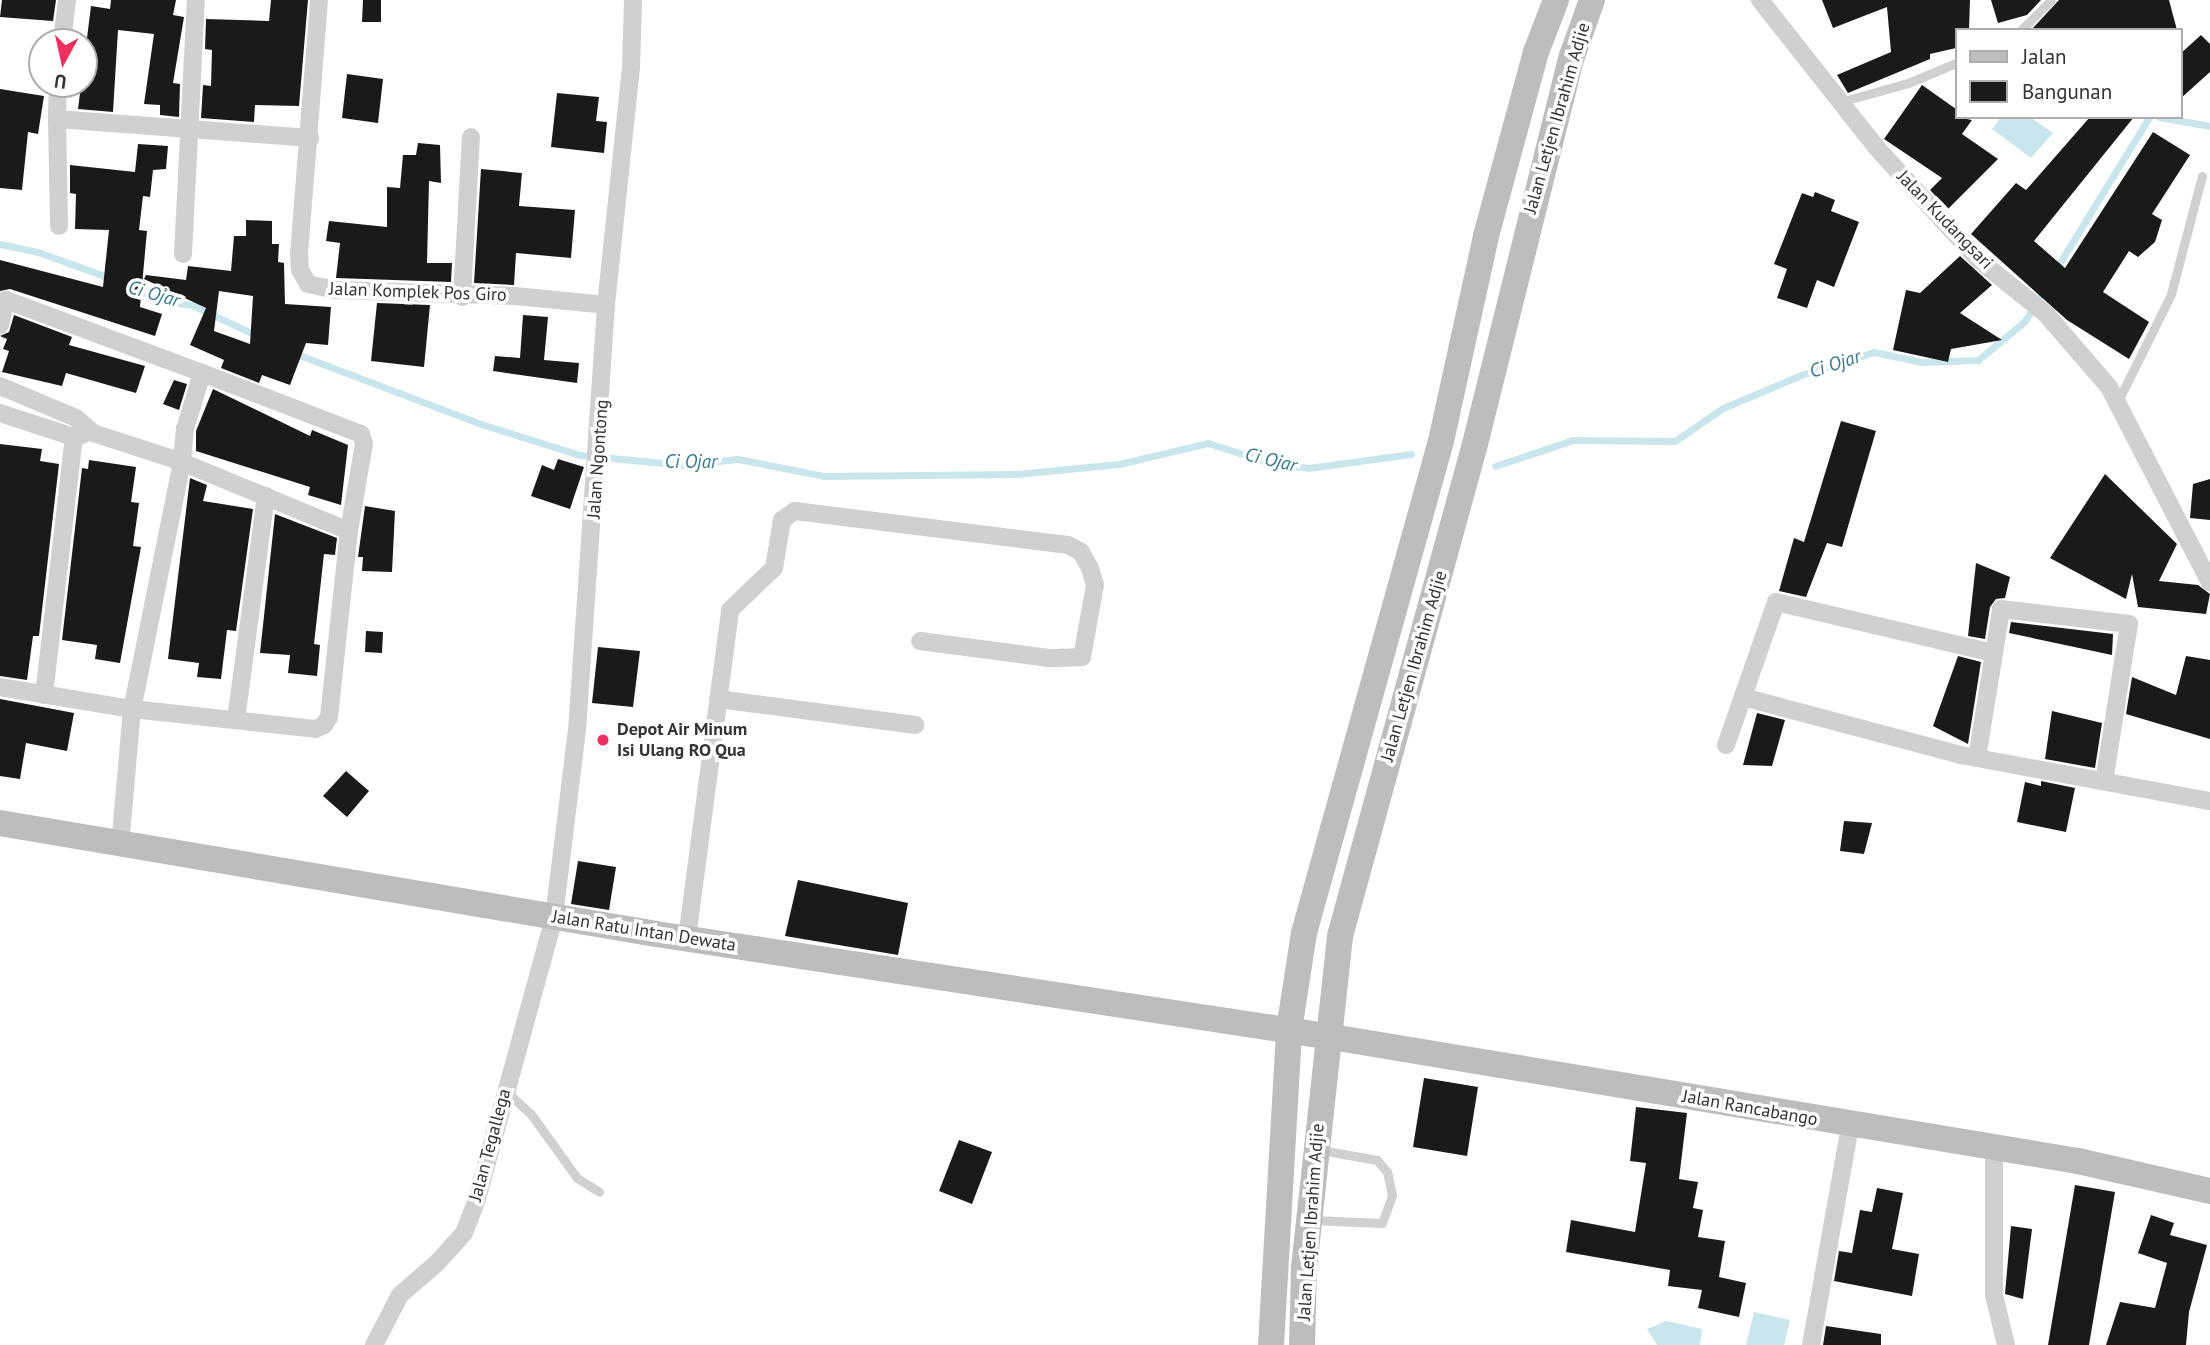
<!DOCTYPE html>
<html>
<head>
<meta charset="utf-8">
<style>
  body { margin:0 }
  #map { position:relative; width:2210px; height:1345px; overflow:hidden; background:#fff; font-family:"PT Sans",sans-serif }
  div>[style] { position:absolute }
  .water>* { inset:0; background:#cae6ed }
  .stream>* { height:7px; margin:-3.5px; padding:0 3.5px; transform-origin:3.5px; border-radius:3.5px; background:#cae6ed }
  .building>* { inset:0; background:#1a1a1a }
  .lane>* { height:9px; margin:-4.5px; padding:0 4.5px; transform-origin:4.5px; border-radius:4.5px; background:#d0d0d0 }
  .street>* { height:18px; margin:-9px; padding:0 9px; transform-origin:9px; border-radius:9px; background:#d0d0d0 }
  .secondary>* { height:26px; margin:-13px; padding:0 13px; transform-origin:13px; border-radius:13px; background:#bdbdbd }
  .dots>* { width:19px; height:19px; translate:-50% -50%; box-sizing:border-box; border:4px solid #fff; border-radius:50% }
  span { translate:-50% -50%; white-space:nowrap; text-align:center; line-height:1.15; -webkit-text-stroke:7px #fff; paint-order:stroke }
  .street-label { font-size:18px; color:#333 }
  .poi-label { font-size:18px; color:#333; font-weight:700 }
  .left { translate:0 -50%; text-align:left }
  .water-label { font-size:19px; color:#367a8d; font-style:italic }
  .legend { position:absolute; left:1955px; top:28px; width:228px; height:91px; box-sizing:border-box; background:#fff; border:2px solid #adadad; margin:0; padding:9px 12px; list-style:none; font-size:21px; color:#333 }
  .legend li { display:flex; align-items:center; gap:14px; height:35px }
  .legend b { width:35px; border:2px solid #adadad }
  .north { position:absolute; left:28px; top:28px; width:70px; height:70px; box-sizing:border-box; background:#fff; border:2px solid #adadad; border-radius:50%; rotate:188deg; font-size:19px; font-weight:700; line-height:28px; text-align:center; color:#333 }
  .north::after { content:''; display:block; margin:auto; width:24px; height:32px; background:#ef2f5e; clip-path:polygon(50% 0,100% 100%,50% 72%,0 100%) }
</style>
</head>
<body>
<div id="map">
  <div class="water">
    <div style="clip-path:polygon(2001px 117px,2030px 117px,2053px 133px,2031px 158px,1992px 129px)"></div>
    <div style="clip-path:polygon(1754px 1312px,1790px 1320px,1784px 1345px,1746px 1345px)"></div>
    <div style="clip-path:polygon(1666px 1321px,1702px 1329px,1700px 1345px,1657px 1345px,1647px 1329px)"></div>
  </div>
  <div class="stream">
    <div style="left:2159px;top:117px;width:52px;rotate:10deg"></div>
    <div style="left:0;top:244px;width:39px;rotate:12deg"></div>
    <div style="left:38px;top:252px;width:80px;rotate:19.8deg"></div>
    <div style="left:2056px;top:269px;width:178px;rotate:-58.5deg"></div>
    <div style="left:133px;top:287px;width:29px;rotate:27deg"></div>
    <div style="left:159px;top:300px;width:33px;rotate:9deg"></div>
    <div style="left:192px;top:305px;width:73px;rotate:25.2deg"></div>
    <div style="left:294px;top:353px;width:200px;rotate:20.8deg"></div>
    <div style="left:481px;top:424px;width:104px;rotate:17.4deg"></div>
    <div style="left:580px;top:455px;width:104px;rotate:5.5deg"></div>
    <div style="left:684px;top:465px;width:54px;rotate:-6.3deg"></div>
    <div style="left:738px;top:459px;width:88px;rotate:11.2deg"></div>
    <div style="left:824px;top:476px;width:193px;rotate:-0.6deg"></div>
    <div style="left:1017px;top:474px;width:102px;rotate:-5.6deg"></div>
    <div style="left:1119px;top:464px;width:91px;rotate:-13.3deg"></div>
    <div style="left:1208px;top:443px;width:71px;rotate:17.9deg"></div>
    <div style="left:1276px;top:465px;width:32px;rotate:5deg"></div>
    <div style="left:1308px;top:468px;width:104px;rotate:-7.7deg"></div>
    <div style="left:1495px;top:466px;width:82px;rotate:-18.4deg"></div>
    <div style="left:1573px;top:440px;width:102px;rotate:0.6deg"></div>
    <div style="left:1675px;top:441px;width:58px;rotate:-34.5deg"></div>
    <div style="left:1723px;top:408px;width:85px;rotate:-22.9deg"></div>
    <div style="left:1801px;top:375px;width:77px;rotate:-17.5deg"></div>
    <div style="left:1874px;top:352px;width:49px;rotate:11.8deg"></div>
    <div style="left:1922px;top:362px;width:56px;rotate:-2deg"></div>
    <div style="left:1978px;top:360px;width:60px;rotate:-39.6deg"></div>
    <div style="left:2024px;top:322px;width:40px;rotate:-58deg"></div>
  </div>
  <div class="building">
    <div style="clip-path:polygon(2px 0,56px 0,53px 21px,0 17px)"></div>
    <div style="clip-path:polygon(111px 0,176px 0,173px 15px,184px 17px,173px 83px,180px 84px,179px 117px,160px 115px,160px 105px,144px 104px,154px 34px,118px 30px,113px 112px,78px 109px,91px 6px,110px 9px)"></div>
    <div style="clip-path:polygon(271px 0,308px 0,299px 106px,255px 105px,254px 122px,201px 118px,203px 85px,211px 86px,212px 50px,205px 49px,206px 19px,269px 21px)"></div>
    <div style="clip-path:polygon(363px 0,381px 0,381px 22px,362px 22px)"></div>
    <div style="clip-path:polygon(1822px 0,1970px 0,1969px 30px,1956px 30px,1956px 48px,1930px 54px,1930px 59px,1848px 93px,1837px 75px,1891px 52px,1887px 7px,1833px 28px)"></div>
    <div style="clip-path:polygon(1991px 0,2041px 0,2027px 15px,1998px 23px)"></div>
    <div style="clip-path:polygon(2059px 0,2169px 0,2177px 30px,2031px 30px)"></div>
    <div style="clip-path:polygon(2201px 35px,2210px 44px,2210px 72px,2180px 99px,2180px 54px)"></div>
    <div style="clip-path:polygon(347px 74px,383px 79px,378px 123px,342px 118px)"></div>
    <div style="clip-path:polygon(1922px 85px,1956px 109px,1956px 117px,1972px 120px,1962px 134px,1998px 159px,1948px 209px,1930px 190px,1942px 178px,1884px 139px)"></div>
    <div style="clip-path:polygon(0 89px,44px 96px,38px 134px,28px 132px,22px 190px,0 188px)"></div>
    <div style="clip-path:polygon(557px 93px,599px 97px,596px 121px,607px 122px,604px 153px,551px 147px)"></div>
    <div style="clip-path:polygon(2090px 117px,2134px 117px,2034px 241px,2065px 268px,2153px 132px,2190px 155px,2152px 214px,2162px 220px,2155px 242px,2138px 257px,2129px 251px,2103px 292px,2149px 322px,2129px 359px,2067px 320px,1971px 234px,2016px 183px,2026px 190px)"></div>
    <div style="clip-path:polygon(418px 143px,440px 145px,441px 183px,429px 181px,427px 263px,452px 263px,451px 282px,336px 278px,340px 243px,326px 241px,329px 221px,387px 227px,387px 187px,400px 188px,403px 155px,416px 155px)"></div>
    <div style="clip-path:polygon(138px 144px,168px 146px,166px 169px,153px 170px,150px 197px,143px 196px,139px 230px,147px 231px,140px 307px,162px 314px,155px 336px,10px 289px,0 291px,0 260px,103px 287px,109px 230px,75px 229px,76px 194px,70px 193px,70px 165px,135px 172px)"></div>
    <div style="clip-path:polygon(481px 169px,522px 173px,519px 206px,575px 210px,571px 258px,516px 253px,514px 285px,474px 283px)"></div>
    <div style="clip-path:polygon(1815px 192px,1835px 200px,1831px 211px,1859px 222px,1834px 287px,1817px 280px,1807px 308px,1777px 298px,1787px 269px,1774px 264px,1802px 193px,1813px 197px)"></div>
    <div style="clip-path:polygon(evenodd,246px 220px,272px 221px,272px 244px,279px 244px,278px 262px,284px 263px,285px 304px,331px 307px,328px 345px,306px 343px,290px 385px,262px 375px,259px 383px,221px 368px,224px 360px,190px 345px,206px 308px,144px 279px,146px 275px,186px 280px,188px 266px,231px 271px,234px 236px,246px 236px,246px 220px,219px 291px,253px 296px,250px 344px,214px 331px,219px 291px)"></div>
    <div style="clip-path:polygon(1960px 256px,1992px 285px,1960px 313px,2002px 340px,1951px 349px,1948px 362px,1893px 350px,1906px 290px,1920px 293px)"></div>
    <div style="clip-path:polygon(377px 303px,430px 305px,424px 367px,371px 361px)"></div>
    <div style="clip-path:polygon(14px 315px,72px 337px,69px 345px,145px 366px,136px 393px,66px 373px,62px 386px,2px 372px,9px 351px,3px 349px,7px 339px,0 336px,9px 332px)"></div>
    <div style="clip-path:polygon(523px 315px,548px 317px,544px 360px,579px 363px,577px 383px,493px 371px,495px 356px,520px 358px)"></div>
    <div style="clip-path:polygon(174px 380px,187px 384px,179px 410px,163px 404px)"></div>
    <div style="clip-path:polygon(213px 389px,310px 436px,312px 430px,348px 445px,341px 505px,308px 495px,310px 487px,196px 451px,196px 431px)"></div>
    <div style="clip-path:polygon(1841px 421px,1876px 431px,1842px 547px,1827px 543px,1806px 597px,1779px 591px,1794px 538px,1804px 542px)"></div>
    <div style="clip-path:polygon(0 444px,42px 449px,40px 461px,59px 464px,39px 636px,33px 636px,27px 680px,0 676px)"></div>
    <div style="clip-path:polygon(558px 459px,584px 467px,570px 509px,531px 496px,542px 465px,554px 470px)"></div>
    <div style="clip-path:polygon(89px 460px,136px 467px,131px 502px,139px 503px,133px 546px,141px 547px,120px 663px,95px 659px,97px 645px,62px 640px,82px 468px,88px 469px)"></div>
    <div style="clip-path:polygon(2105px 474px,2177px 544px,2159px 581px,2198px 585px,2210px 594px,2206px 614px,2138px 607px,2132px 574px,2126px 599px,2050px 558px)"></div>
    <div style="clip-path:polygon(190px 478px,207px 485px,203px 501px,253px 509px,236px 631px,227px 630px,221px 679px,197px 677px,199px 663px,168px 659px)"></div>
    <div style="clip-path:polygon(2210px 479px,2210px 520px,2190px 518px,2193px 484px)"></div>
    <div style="clip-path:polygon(365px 506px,395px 511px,392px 572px,362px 571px,363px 557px,358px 557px)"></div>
    <div style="clip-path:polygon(275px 514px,337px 538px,335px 555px,324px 554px,314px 644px,320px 645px,317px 676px,288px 673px,290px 655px,260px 653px)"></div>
    <div style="clip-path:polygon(1976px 563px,2010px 577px,2005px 598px,1996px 599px,1990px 607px,1985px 639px,1968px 636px)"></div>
    <div style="clip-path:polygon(2011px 622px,2113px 634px,2112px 655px,2009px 633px)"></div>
    <div style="clip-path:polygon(366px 631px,383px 632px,382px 653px,365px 652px)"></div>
    <div style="clip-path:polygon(598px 647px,640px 651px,633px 707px,592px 703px)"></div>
    <div style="clip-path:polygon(1958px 656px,1981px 662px,1968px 744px,1933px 726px)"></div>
    <div style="clip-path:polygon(2186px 656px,2210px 660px,2210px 739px,2126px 714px,2132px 677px,2176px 695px)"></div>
    <div style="clip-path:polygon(0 699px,74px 713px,67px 751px,26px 743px,20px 779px,0 776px)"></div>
    <div style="clip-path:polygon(2052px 711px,2102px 723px,2095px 768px,2045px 759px)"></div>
    <div style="clip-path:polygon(1757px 713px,1785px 720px,1772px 766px,1743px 765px)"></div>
    <div style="clip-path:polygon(346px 771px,369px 791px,347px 817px,323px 796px)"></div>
    <div style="clip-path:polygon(2041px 781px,2075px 788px,2066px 832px,2017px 822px,2025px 782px,2041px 786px)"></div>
    <div style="clip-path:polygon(1844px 821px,1872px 823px,1864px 854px,1840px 851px)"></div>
    <div style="clip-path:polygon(578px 861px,616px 867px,609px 910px,571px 904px)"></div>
    <div style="clip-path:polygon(798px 880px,908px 903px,898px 955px,785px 936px)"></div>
    <div style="clip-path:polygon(1424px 1078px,1478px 1087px,1467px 1156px,1413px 1147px)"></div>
    <div style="clip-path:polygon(1636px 1107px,1687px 1113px,1679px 1179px,1698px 1182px,1693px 1208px,1703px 1210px,1698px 1237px,1725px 1241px,1719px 1277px,1746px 1283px,1739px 1317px,1698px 1308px,1702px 1290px,1668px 1286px,1670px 1270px,1566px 1252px,1571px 1220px,1635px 1232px,1646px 1163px,1630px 1161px)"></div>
    <div style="clip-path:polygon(959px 1140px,992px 1152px,972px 1204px,939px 1191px)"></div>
    <div style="clip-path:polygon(2075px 1185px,2115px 1192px,2089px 1345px,2048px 1345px)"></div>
    <div style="clip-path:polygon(1877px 1188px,1903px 1193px,1892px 1249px,1919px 1254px,1912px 1296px,1834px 1281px,1839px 1251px,1852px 1253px,1860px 1210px,1872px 1212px)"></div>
    <div style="clip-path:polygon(2151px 1215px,2174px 1223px,2170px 1235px,2207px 1245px,2189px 1312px,2186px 1345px,2106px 1345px,2120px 1302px,2155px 1308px,2167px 1263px,2138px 1253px)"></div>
    <div style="clip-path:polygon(2011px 1226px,2032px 1229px,2023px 1299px,2005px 1294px)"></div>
    <div style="clip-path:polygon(1826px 1326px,1881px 1334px,1881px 1345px,1823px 1345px)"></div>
  </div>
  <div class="lane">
    <div style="left:2021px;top:30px;width:42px;rotate:-45deg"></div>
    <div style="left:1840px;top:102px;width:71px;rotate:-15.6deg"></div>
    <div style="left:1908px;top:83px;width:52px;rotate:-22.6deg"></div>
    <div style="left:2118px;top:401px;width:119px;rotate:-63.6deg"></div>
    <div style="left:2171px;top:294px;width:122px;rotate:-75.3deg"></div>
    <div style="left:506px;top:1091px;width:34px;rotate:43deg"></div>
    <div style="left:531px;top:1114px;width:79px;rotate:54.3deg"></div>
    <div style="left:577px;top:1178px;width:26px;rotate:32deg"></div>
    <div style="left:1312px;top:1220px;width:70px;rotate:2.5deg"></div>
    <div style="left:1382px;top:1223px;width:30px;rotate:-70deg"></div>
    <div style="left:1392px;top:1195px;width:24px;rotate:-102deg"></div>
    <div style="left:1387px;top:1172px;width:16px;rotate:-130deg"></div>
    <div style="left:1377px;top:1160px;width:57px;rotate:-169.9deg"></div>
  </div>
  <div class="street">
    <div style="left:319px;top:0;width:254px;rotate:94.5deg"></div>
    <div style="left:299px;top:253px;width:17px;rotate:87deg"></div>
    <div style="left:300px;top:270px;width:16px;rotate:60deg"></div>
    <div style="left:308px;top:284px;width:30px;rotate:12deg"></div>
    <div style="left:337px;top:290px;width:178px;rotate:1.9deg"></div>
    <div style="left:515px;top:296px;width:91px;rotate:5.6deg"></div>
    <div style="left:1760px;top:0;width:187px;rotate:51.7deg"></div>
    <div style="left:1876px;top:147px;width:153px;rotate:47.7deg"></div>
    <div style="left:1979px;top:260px;width:86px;rotate:38.9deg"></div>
    <div style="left:2046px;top:314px;width:96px;rotate:49.2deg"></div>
    <div style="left:2109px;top:387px;width:220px;rotate:62.7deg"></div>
    <div style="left:62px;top:42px;width:42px;rotate:-83.2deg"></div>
    <div style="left:58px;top:84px;width:35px;rotate:92deg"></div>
    <div style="left:57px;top:119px;width:254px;rotate:4.3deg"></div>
    <div style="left:57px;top:119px;width:107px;rotate:88.9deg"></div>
    <div style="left:183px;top:254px;width:254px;rotate:-87.1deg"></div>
    <div style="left:462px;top:297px;width:160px;rotate:-86.8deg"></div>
    <div style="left:0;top:325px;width:26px;rotate:-77deg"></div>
    <div style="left:6px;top:300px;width:209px;rotate:20.4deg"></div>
    <div style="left:202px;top:373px;width:170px;rotate:21deg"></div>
    <div style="left:361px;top:434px;width:10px;rotate:73deg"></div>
    <div style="left:364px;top:444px;width:88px;rotate:99.8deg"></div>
    <div style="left:349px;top:531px;width:181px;rotate:-157.6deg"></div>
    <div style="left:182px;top:462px;width:33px;rotate:-85deg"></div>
    <div style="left:185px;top:429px;width:59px;rotate:-73.1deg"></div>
    <div style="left:0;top:386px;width:82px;rotate:22.8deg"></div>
    <div style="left:76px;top:418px;width:23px;rotate:41deg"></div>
    <div style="left:93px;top:433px;width:94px;rotate:18deg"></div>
    <div style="left:182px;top:462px;width:252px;rotate:101.4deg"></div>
    <div style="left:132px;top:709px;width:138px;rotate:95deg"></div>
    <div style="left:0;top:413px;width:78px;rotate:18deg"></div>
    <div style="left:74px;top:437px;width:9px;rotate:-13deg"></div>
    <div style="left:0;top:687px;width:134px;rotate:9.5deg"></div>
    <div style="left:132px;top:709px;width:184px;rotate:6.2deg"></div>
    <div style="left:315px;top:729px;width:10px;rotate:-24deg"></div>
    <div style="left:324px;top:725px;width:9px;rotate:-58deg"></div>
    <div style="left:329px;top:717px;width:187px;rotate:-83.9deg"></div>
    <div style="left:44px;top:695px;width:260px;rotate:-83.4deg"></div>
    <div style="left:1743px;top:697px;width:226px;rotate:14.9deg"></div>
    <div style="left:1961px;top:755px;width:253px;rotate:10.5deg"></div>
    <div style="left:718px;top:699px;width:199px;rotate:7.5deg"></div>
    <div style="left:236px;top:720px;width:226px;rotate:-82.4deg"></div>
    <div style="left:1726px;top:745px;width:151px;rotate:-70.7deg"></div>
    <div style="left:1776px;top:602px;width:223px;rotate:13.2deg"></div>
    <div style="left:1977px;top:758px;width:151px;rotate:-80.8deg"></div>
    <div style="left:2001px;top:609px;width:129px;rotate:6.7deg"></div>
    <div style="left:2129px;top:624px;width:159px;rotate:99deg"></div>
    <div style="left:687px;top:938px;width:331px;rotate:-82.5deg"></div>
    <div style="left:730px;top:610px;width:61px;rotate:-43.7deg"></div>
    <div style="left:774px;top:568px;width:49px;rotate:-80.5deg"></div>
    <div style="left:782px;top:520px;width:16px;rotate:-35deg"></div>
    <div style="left:795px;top:511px;width:275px;rotate:7.1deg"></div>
    <div style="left:1068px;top:545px;width:15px;rotate:28deg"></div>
    <div style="left:1081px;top:552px;width:18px;rotate:61deg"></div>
    <div style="left:1090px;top:568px;width:18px;rotate:74deg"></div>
    <div style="left:1095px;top:585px;width:73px;rotate:100.2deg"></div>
    <div style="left:1082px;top:657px;width:33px;rotate:178deg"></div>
    <div style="left:1049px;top:658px;width:130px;rotate:-172.5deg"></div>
    <div style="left:1994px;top:1147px;width:148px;rotate:90deg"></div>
    <div style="left:1994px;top:1295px;width:51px;rotate:76.5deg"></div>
    <div style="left:374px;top:1345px;width:56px;rotate:-62.5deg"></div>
    <div style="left:400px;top:1295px;width:49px;rotate:-40.9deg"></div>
    <div style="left:437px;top:1263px;width:40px;rotate:-48deg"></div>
    <div style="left:464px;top:1233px;width:36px;rotate:-69deg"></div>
    <div style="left:477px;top:1199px;width:292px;rotate:-74.7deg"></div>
    <div style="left:554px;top:917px;width:187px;rotate:-83deg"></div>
    <div style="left:577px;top:731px;width:427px;rotate:-86.1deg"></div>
    <div style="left:606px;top:305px;width:238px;rotate:-84deg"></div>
    <div style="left:631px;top:68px;width:68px;rotate:-88.3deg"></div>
    <div style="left:1811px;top:1345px;width:223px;rotate:-79.9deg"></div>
  </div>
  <div class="secondary">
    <div style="left:0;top:823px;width:665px;rotate:9.6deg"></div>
    <div style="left:656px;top:934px;width:678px;rotate:8.66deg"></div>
    <div style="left:1326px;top:1036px;width:762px;rotate:9.44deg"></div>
    <div style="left:2078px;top:1161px;width:135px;rotate:12.8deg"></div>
    <div style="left:1271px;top:1345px;width:316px;rotate:-86.7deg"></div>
    <div style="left:1289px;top:1030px;width:98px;rotate:-81.2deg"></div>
    <div style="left:1304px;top:933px;width:511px;rotate:-74.44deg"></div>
    <div style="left:1441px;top:441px;width:210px;rotate:-77.6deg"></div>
    <div style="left:1486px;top:236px;width:191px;rotate:-74.8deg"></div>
    <div style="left:1536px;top:52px;width:56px;rotate:-69deg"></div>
    <div style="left:1302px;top:1345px;width:77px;rotate:-88.5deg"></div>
    <div style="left:1304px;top:1268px;width:334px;rotate:-83.8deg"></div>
    <div style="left:1340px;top:936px;width:506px;rotate:-74.65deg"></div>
    <div style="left:1474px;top:448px;width:404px;rotate:-76deg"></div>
    <div style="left:1572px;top:56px;width:59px;rotate:-70.3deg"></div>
  </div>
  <div class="dots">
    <div style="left:603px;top:740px;background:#ef2f5e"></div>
  </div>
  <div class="street-label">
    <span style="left:1557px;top:118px;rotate:-74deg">Jalan Letjen Ibrahim Adjie</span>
    <span style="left:1945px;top:220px;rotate:46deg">Jalan Kudangsari</span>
    <span style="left:418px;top:292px;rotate:2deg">Jalan Komplek Pos Giro</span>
    <span style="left:598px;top:459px;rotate:-86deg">Jalan Ngontong</span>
    <span style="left:1414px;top:666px;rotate:-74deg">Jalan Letjen Ibrahim Adjie</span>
    <span style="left:644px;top:931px;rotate:9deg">Jalan Ratu Intan Dewata</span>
    <span style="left:1750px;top:1108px;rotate:10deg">Jalan Rancabango</span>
    <span style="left:490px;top:1145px;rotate:-75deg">Jalan Tegallega</span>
    <span style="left:1311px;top:1222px;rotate:-86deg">Jalan Letjen Ibrahim Adjie</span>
  </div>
  <div class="poi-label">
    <span class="left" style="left:617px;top:740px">Depot Air Minum<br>Isi Ulang RO Qua</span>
  </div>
  <div class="water-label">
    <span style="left:154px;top:294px;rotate:16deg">Ci Ojar</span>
    <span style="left:1835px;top:364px;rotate:-18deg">Ci Ojar</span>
    <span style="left:1271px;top:460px;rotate:13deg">Ci Ojar</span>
    <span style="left:691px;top:462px">Ci Ojar</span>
  </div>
  <ul class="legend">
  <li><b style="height:9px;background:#bdbdbd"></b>Jalan</li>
  <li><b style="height:19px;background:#1a1a1a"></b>Bangunan</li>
  </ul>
  <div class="north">U</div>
</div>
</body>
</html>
